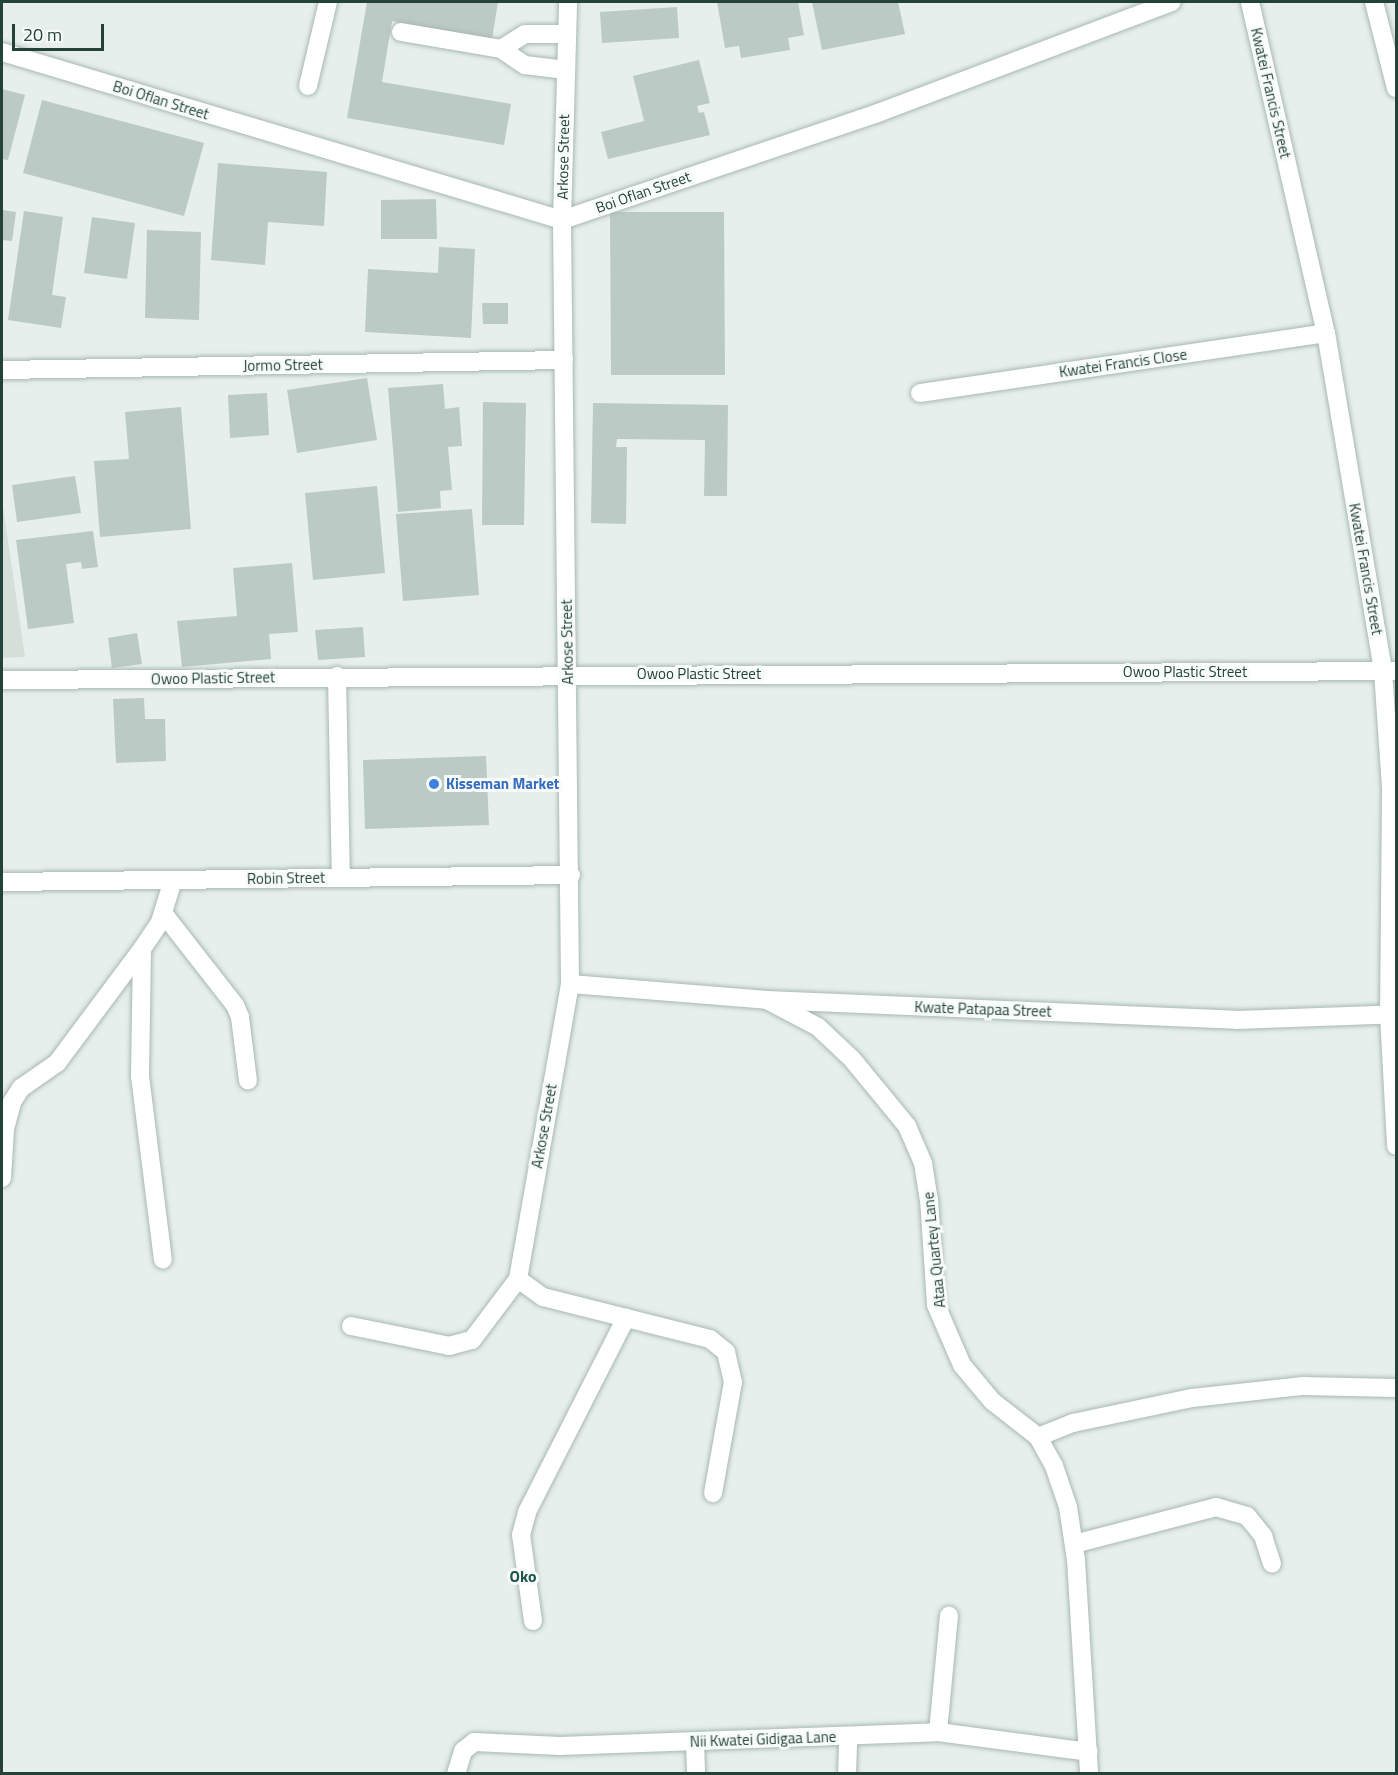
<!DOCTYPE html>
<html>
<head>
<meta charset="utf-8">
<style>
  body { margin:0 }
  #map { position:relative; width:1398px; height:1775px; overflow:hidden; background:#e6efeb; font-family:"Titillium Web",sans-serif }
  div>[style] { position:absolute }
  .built>* { inset:0; background:#d4dfda }
  .building>* { inset:0; background:#bbcac4 }
  .roads { filter:drop-shadow(0 0 2px #a8b8b2) drop-shadow(0 0 2px #a8b8b2) }
  .minor>* { height:18px; margin:-9px; padding:0 9px; transform-origin:9px; border-radius:9px; background:#fff }
  .dots>* { width:16px; height:16px; translate:-50% -50%; box-sizing:border-box; border:3px solid #f7fbf9; border-radius:50% }
  span { translate:-50% -50%; white-space:nowrap; text-align:center; line-height:1.15; -webkit-text-stroke:6px #f7fbf9; paint-order:stroke }
  .street-label { font-size:15px; color:#24423a }
  .shop-label { font-size:15px; color:#366cbe; font-weight:700 }
  .left { translate:0 -50%; text-align:left }
  .neighbourhood-label { font-size:16px; color:#1f5548; font-weight:700 }
  .frame { position:absolute; inset:0; border:3px solid #24423a; pointer-events:none }
  .scale { position:absolute; left:12px; top:24px; width:92px; height:27px; box-sizing:border-box; border:3px solid #24423a; border-top:0; padding-left:8px; font-size:18px; line-height:21px; white-space:nowrap; color:#24423a; -webkit-text-stroke:4px #f7fbf9; paint-order:stroke }
</style>
</head>
<body>
<div id="map">
  <div class="built">
    <div style="clip-path:polygon(2px 500px,25px 657px,2px 658px)"></div>
  </div>
  <div class="building">
    <div style="clip-path:polygon(367px 2px,498px 2px,492px 39px,392px 21px,382px 82px,511px 104px,504px 145px,347px 118px)"></div>
    <div style="clip-path:polygon(717px 2px,798px 2px,804px 35px,788px 38px,790px 50px,741px 58px,739px 46px,725px 48px)"></div>
    <div style="clip-path:polygon(812px 2px,898px 2px,905px 34px,822px 50px)"></div>
    <div style="clip-path:polygon(677px 7px,679px 38px,602px 43px,600px 12px)"></div>
    <div style="clip-path:polygon(699px 60px,710px 103px,697px 106px,699px 113px,704px 112px,710px 135px,608px 159px,601px 132px,644px 121px,633px 76px)"></div>
    <div style="clip-path:polygon(2px 89px,25px 95px,8px 160px,2px 159px)"></div>
    <div style="clip-path:polygon(42px 100px,204px 143px,184px 216px,23px 173px)"></div>
    <div style="clip-path:polygon(218px 163px,327px 172px,324px 226px,268px 222px,265px 265px,211px 260px)"></div>
    <div style="clip-path:polygon(436px 199px,437px 239px,381px 239px,381px 200px)"></div>
    <div style="clip-path:polygon(2px 210px,16px 212px,12px 241px,2px 240px)"></div>
    <div style="clip-path:polygon(24px 211px,63px 217px,52px 295px,66px 297px,61px 328px,8px 320px)"></div>
    <div style="clip-path:polygon(610px 212px,724px 212px,725px 375px,611px 375px)"></div>
    <div style="clip-path:polygon(92px 217px,135px 223px,127px 279px,84px 273px)"></div>
    <div style="clip-path:polygon(147px 230px,201px 232px,199px 320px,145px 318px)"></div>
    <div style="clip-path:polygon(439px 247px,475px 249px,471px 338px,365px 332px,368px 269px,438px 273px)"></div>
    <div style="clip-path:polygon(482px 303px,508px 303px,508px 324px,483px 324px)"></div>
    <div style="clip-path:polygon(367px 378px,377px 440px,297px 453px,287px 390px)"></div>
    <div style="clip-path:polygon(443px 384px,445px 409px,459px 407px,462px 446px,448px 447px,452px 490px,440px 491px,441px 508px,398px 512px,388px 388px)"></div>
    <div style="clip-path:polygon(267px 393px,269px 435px,230px 438px,228px 395px)"></div>
    <div style="clip-path:polygon(483px 402px,526px 403px,524px 525px,482px 525px)"></div>
    <div style="clip-path:polygon(593px 403px,728px 405px,727px 496px,704px 496px,705px 440px,617px 439px,616px 447px,627px 447px,626px 524px,591px 523px)"></div>
    <div style="clip-path:polygon(181px 407px,191px 529px,100px 537px,94px 461px,129px 459px,125px 412px)"></div>
    <div style="clip-path:polygon(75px 476px,81px 513px,17px 522px,12px 485px)"></div>
    <div style="clip-path:polygon(377px 486px,385px 573px,313px 580px,305px 493px)"></div>
    <div style="clip-path:polygon(472px 509px,479px 595px,403px 601px,396px 514px)"></div>
    <div style="clip-path:polygon(93px 531px,98px 567px,82px 569px,81px 562px,66px 564px,74px 623px,28px 629px,16px 540px)"></div>
    <div style="clip-path:polygon(292px 563px,298px 632px,269px 634px,271px 659px,182px 667px,177px 621px,237px 616px,233px 568px)"></div>
    <div style="clip-path:polygon(363px 627px,365px 657px,318px 660px,315px 630px)"></div>
    <div style="clip-path:polygon(137px 633px,142px 664px,112px 668px,108px 638px)"></div>
    <div style="clip-path:polygon(144px 698px,145px 719px,165px 719px,166px 761px,116px 763px,113px 699px)"></div>
    <div style="clip-path:polygon(486px 756px,489px 825px,365px 829px,363px 760px)"></div>
  </div>
  <div class="roads">
    <div class="minor">
      <div style="left:1250px;top:2px;width:340px;rotate:77.1deg"></div>
      <div style="left:1326px;top:333px;width:343px;rotate:80.4deg"></div>
      <div style="left:1383px;top:671px;width:118px;rotate:86.1deg"></div>
      <div style="left:1391px;top:789px;width:226px;rotate:90.5deg"></div>
      <div style="left:1389px;top:1015px;width:131px;rotate:86.9deg"></div>
      <div style="left:1374px;top:2px;width:89px;rotate:75.7deg"></div>
      <div style="left:401px;top:32px;width:101px;rotate:9.6deg"></div>
      <div style="left:501px;top:49px;width:29px;rotate:34deg"></div>
      <div style="left:525px;top:65px;width:39px;rotate:7deg"></div>
      <div style="left:501px;top:49px;width:28px;rotate:-32deg"></div>
      <div style="left:525px;top:34px;width:41px"></div>
      <div style="left:2px;top:52px;width:585px;rotate:16.7deg"></div>
      <div style="left:562px;top:220px;width:334px;rotate:-18.7deg"></div>
      <div style="left:878px;top:113px;width:314px;rotate:-20.7deg"></div>
      <div style="left:308px;top:86px;width:86px;rotate:-76.6deg"></div>
      <div style="left:2px;top:370px;width:562px;rotate:-1.02deg"></div>
      <div style="left:920px;top:393px;width:410px;rotate:-8.4deg"></div>
      <div style="left:337px;top:676px;width:202px;rotate:88.9deg"></div>
      <div style="left:2px;top:680px;width:1394px;rotate:-0.37deg"></div>
      <div style="left:2px;top:882px;width:569px;rotate:-0.7deg"></div>
      <div style="left:163px;top:913px;width:117px;rotate:52deg"></div>
      <div style="left:235px;top:1005px;width:13px;rotate:67deg"></div>
      <div style="left:240px;top:1017px;width:64px;rotate:82.9deg"></div>
      <div style="left:142px;top:949px;width:127px;rotate:90.9deg"></div>
      <div style="left:140px;top:1076px;width:185px;rotate:82.9deg"></div>
      <div style="left:570px;top:984px;width:198px;rotate:4.6deg"></div>
      <div style="left:767px;top:1000px;width:469px;rotate:2.4deg"></div>
      <div style="left:1236px;top:1020px;width:160px;rotate:-2.1deg"></div>
      <div style="left:767px;top:1000px;width:58px;rotate:27.9deg"></div>
      <div style="left:818px;top:1027px;width:47px;rotate:43.3deg"></div>
      <div style="left:852px;top:1059px;width:87px;rotate:50.6deg"></div>
      <div style="left:907px;top:1126px;width:40px;rotate:66.6deg"></div>
      <div style="left:923px;top:1163px;width:36px;rotate:81deg"></div>
      <div style="left:929px;top:1199px;width:106px;rotate:86.2deg"></div>
      <div style="left:936px;top:1305px;width:65px;rotate:66.6deg"></div>
      <div style="left:962px;top:1365px;width:47px;rotate:50.2deg"></div>
      <div style="left:992px;top:1401px;width:58px;rotate:38deg"></div>
      <div style="left:1038px;top:1437px;width:33px;rotate:61deg"></div>
      <div style="left:1054px;top:1466px;width:43px;rotate:71.1deg"></div>
      <div style="left:1068px;top:1507px;width:54px;rotate:81.4deg"></div>
      <div style="left:1076px;top:1560px;width:214px;rotate:86.5deg"></div>
      <div style="left:2px;top:1178px;width:49px;rotate:-86.5deg"></div>
      <div style="left:5px;top:1129px;width:28px;rotate:-75deg"></div>
      <div style="left:12px;top:1102px;width:17px;rotate:-57deg"></div>
      <div style="left:21px;top:1088px;width:44px;rotate:-34.8deg"></div>
      <div style="left:57px;top:1063px;width:142px;rotate:-53.3deg"></div>
      <div style="left:142px;top:949px;width:32px;rotate:-56deg"></div>
      <div style="left:160px;top:922px;width:44px;rotate:-72.8deg"></div>
      <div style="left:518px;top:1279px;width:31px;rotate:36deg"></div>
      <div style="left:543px;top:1297px;width:172px;rotate:14.1deg"></div>
      <div style="left:710px;top:1339px;width:21px;rotate:39deg"></div>
      <div style="left:726px;top:1352px;width:31px;rotate:77deg"></div>
      <div style="left:733px;top:1382px;width:113px;rotate:100.2deg"></div>
      <div style="left:351px;top:1326px;width:100px;rotate:11.5deg"></div>
      <div style="left:449px;top:1346px;width:24px;rotate:-15deg"></div>
      <div style="left:472px;top:1340px;width:76px;rotate:-53deg"></div>
      <div style="left:518px;top:1279px;width:300px;rotate:-80deg"></div>
      <div style="left:570px;top:984px;width:764px;rotate:-90.6deg"></div>
      <div style="left:562px;top:220px;width:218px;rotate:-88.4deg"></div>
      <div style="left:1038px;top:1437px;width:38px;rotate:-22deg"></div>
      <div style="left:1073px;top:1423px;width:122px;rotate:-11.9deg"></div>
      <div style="left:1192px;top:1398px;width:112px;rotate:-6.2deg"></div>
      <div style="left:1303px;top:1386px;width:93px;rotate:1.2deg"></div>
      <div style="left:1074px;top:1544px;width:147px;rotate:-14.6deg"></div>
      <div style="left:1216px;top:1507px;width:32px;rotate:16deg"></div>
      <div style="left:1247px;top:1516px;width:26px;rotate:51deg"></div>
      <div style="left:1263px;top:1536px;width:29px;rotate:72deg"></div>
      <div style="left:533px;top:1621px;width:87px;rotate:-97.9deg"></div>
      <div style="left:521px;top:1535px;width:24px;rotate:-75deg"></div>
      <div style="left:527px;top:1512px;width:218px;rotate:-63deg"></div>
      <div style="left:938px;top:1732px;width:117px;rotate:-84.6deg"></div>
      <div style="left:695px;top:1742px;width:32px;rotate:88deg"></div>
      <div style="left:456px;top:1774px;width:24px;rotate:-73deg"></div>
      <div style="left:463px;top:1751px;width:14px;rotate:-39deg"></div>
      <div style="left:474px;top:1742px;width:86px;rotate:2.7deg"></div>
      <div style="left:560px;top:1746px;width:378px;rotate:-2.1deg"></div>
      <div style="left:938px;top:1732px;width:152px;rotate:7.5deg"></div>
      <div style="left:847px;top:1774px;width:38px;rotate:-88deg"></div>
    </div>
  </div>
  <div class="dots">
    <div style="left:434px;top:784px;background:#3f7fe0"></div>
  </div>
  <div class="street-label">
    <span style="left:1271px;top:93px;rotate:77deg">Kwatei Francis Street</span>
    <span style="left:161px;top:100px;rotate:17deg">Boi Oflan Street</span>
    <span style="left:563px;top:157px;rotate:-89deg">Arkose Street</span>
    <span style="left:643px;top:192px;rotate:-19deg">Boi Oflan Street</span>
    <span style="left:1123px;top:363px;rotate:-8deg">Kwatei Francis Close</span>
    <span style="left:283px;top:365px;rotate:-1deg">Jormo Street</span>
    <span style="left:1366px;top:569px;rotate:80deg">Kwatei Francis Street</span>
    <span style="left:567px;top:642px;rotate:-91deg">Arkose Street</span>
    <span style="left:1185px;top:672px">Owoo Plastic Street</span>
    <span style="left:699px;top:674px">Owoo Plastic Street</span>
    <span style="left:213px;top:678px;rotate:-1deg">Owoo Plastic Street</span>
    <span style="left:286px;top:878px;rotate:-1deg">Robin Street</span>
    <span style="left:983px;top:1009px;rotate:2deg">Kwate Patapaa Street</span>
    <span style="left:544px;top:1126px;rotate:-80deg">Arkose Street</span>
    <span style="left:934px;top:1250px;rotate:-96deg">Ataa Quartey Lane</span>
    <span style="left:763px;top:1739px;rotate:-2deg">Nii Kwatei Gidigaa Lane</span>
  </div>
  <div class="shop-label">
    <span class="left" style="left:446px;top:784px">Kisseman Market</span>
  </div>
  <div class="neighbourhood-label">
    <span style="left:523px;top:1576px">Oko</span>
  </div>
  <div class="frame"></div>
  <div class="scale">20 m</div>
</div>
</body>
</html>
